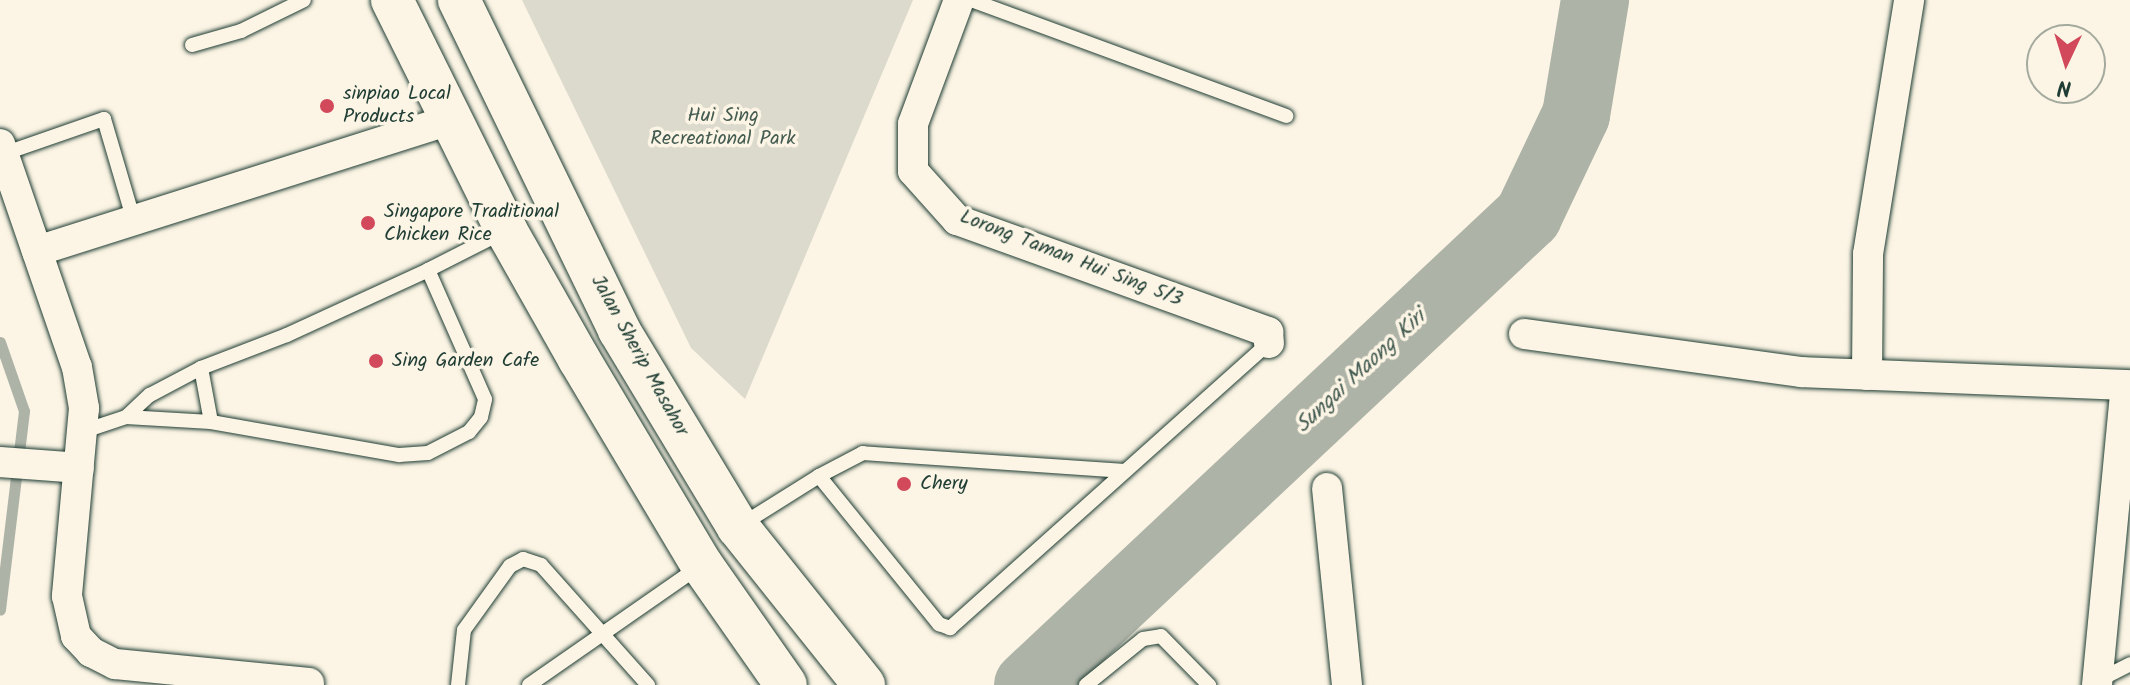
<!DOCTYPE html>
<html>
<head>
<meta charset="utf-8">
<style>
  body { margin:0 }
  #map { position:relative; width:2130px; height:685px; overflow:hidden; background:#fcf5e5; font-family:Kalam,sans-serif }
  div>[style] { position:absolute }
  .green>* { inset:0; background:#dcdacc }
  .stream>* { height:11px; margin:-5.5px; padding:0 5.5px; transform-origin:5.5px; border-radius:5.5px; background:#aeb3a7 }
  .river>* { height:68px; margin:-34px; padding:0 34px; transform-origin:34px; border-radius:34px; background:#aeb3a7 }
  .roads { filter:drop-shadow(0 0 2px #1f3d34) drop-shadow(0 0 2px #1f3d34) }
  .service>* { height:14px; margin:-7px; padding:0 7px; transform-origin:7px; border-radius:7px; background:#fcf5e5 }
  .minor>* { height:30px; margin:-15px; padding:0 15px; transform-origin:15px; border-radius:15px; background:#fcf5e5 }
  .secondary>* { height:42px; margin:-21px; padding:0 21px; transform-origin:21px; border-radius:21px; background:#fcf5e5 }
  .dots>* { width:22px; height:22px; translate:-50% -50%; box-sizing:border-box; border:4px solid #fcf5e5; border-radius:50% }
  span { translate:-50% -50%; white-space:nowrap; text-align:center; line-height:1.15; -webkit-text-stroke:7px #fcf5e5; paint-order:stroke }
  .poi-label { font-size:20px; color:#1f3d34 }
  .left { translate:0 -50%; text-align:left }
  .park-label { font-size:20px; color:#455c52 }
  .street-label { font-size:20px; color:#1f3d34 }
  .water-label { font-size:22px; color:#435a51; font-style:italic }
  .north { position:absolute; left:2026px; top:24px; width:80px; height:80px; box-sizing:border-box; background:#fcf5e5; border:2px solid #a4ab9e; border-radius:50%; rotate:184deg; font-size:22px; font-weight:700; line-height:32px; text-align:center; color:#1f3d34 }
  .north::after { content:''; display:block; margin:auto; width:28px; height:36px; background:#d1495b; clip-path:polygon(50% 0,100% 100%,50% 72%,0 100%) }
</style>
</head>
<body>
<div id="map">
  <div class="green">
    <div style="clip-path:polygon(522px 0,913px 0,745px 399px,691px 348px)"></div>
  </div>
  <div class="stream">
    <div style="left:0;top:342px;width:73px;rotate:70.8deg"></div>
    <div style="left:24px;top:411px;width:200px;rotate:96.9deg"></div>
  </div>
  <div class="river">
    <div style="left:1028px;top:685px;width:686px;rotate:-43.17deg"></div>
    <div style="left:1528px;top:216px;width:112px;rotate:-64.6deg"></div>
    <div style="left:1576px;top:115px;width:117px;rotate:-80.6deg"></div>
  </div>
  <div class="roads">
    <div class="service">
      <div style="left:971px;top:0;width:336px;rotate:20.2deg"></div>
      <div style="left:192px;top:45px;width:51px;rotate:-15.9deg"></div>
      <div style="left:241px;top:31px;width:70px;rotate:-26.2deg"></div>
      <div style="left:3px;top:154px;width:107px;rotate:-19.1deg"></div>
      <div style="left:104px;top:119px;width:106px;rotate:73.6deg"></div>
      <div style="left:201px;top:368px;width:55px;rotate:79.5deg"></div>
      <div style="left:126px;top:417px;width:33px;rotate:-43deg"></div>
      <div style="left:150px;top:395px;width:58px;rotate:-27.9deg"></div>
      <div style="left:201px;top:368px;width:92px;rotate:-21deg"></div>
      <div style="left:287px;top:335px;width:155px;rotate:-24.7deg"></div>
      <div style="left:84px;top:431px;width:44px;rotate:-18.4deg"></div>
      <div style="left:126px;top:417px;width:85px;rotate:3.4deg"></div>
      <div style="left:211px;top:422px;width:191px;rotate:10deg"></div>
      <div style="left:399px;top:455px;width:29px;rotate:-4deg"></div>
      <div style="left:428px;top:453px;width:46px;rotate:-27.1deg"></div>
      <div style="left:469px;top:432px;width:19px;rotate:-51deg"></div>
      <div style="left:481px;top:417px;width:18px;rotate:-77deg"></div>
      <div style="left:485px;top:399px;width:141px;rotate:-113.8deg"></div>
      <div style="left:428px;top:270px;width:84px;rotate:-26.9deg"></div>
      <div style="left:1125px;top:471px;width:263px;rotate:-176.1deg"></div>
      <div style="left:863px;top:453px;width:50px;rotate:152.4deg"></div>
      <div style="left:819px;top:476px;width:191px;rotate:51deg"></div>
      <div style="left:939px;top:624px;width:12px;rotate:20deg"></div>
      <div style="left:950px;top:628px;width:428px;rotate:-41.8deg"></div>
      <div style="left:741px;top:525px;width:92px;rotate:-32.1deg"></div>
      <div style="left:2099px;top:680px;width:35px;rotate:-27deg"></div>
      <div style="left:458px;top:685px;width:55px;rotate:-83.8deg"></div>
      <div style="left:464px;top:630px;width:79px;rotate:-54.3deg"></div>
      <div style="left:510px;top:566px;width:15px;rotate:-28deg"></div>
      <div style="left:523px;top:559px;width:19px;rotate:18deg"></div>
      <div style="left:541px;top:565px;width:161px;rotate:48.3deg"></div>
      <div style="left:529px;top:685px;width:207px;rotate:-34.8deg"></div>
      <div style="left:1086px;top:685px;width:73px;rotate:-38.9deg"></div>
      <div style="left:1143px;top:639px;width:18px;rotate:-9deg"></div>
      <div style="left:1161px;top:636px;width:69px;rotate:45.6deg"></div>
    </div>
    <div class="minor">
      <div style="left:959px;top:0;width:132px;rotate:110.4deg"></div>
      <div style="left:913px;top:124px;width:47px;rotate:90deg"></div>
      <div style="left:913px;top:171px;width:66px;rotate:48.1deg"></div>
      <div style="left:957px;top:220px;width:331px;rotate:19.8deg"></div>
      <div style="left:1268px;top:332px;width:11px;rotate:85deg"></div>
      <div style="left:0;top:144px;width:236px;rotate:71deg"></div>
      <div style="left:77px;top:367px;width:42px;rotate:80.3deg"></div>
      <div style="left:84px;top:408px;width:189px;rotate:95.2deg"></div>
      <div style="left:67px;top:596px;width:41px;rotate:77.3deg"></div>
      <div style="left:76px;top:636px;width:22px;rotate:47deg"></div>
      <div style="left:91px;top:652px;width:27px;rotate:27deg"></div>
      <div style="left:115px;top:664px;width:195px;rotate:5.6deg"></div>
      <div style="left:37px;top:251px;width:434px;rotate:-17.6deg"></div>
      <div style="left:1524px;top:334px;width:280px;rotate:7.8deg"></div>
      <div style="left:1801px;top:372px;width:329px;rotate:2.3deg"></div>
      <div style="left:1867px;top:375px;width:121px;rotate:-89.5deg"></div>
      <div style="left:1868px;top:254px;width:257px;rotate:-80.8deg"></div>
      <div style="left:0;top:462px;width:79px;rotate:4.3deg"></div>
      <div style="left:1327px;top:488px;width:198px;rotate:84.2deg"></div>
      <div style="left:2097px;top:685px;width:301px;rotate:-84.5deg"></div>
    </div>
    <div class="secondary">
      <div style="left:392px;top:0;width:257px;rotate:63.6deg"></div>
      <div style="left:506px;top:230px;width:148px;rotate:60.5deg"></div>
      <div style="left:579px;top:359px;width:240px;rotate:59.2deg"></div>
      <div style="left:702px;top:565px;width:146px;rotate:55deg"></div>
      <div style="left:459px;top:0;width:367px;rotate:64.1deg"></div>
      <div style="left:619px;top:330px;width:230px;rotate:58.9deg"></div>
      <div style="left:738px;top:527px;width:202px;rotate:51.4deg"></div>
    </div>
  </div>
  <div class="dots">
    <div style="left:327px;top:106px;background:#d1495b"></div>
    <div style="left:368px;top:223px;background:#d1495b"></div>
    <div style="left:376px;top:361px;background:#d1495b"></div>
    <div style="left:904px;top:484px;background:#d1495b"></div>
  </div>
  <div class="poi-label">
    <span class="left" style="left:343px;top:106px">sinpiao Local<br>Products</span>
    <span class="left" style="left:384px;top:224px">Singapore Traditional<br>Chicken Rice</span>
    <span class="left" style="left:392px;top:361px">Sing Garden Cafe</span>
    <span class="left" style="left:920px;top:484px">Chery</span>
  </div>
  <div class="park-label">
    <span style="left:723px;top:128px">Hui Sing<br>Recreational Park</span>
  </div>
  <div class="street-label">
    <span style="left:1071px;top:259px;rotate:21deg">Lorong Taman Hui Sing 5/3</span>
    <span style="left:639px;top:356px;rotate:61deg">Jalan Sherip Masahor</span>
  </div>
  <div class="water-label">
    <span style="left:1361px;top:372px;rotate:-43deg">Sungai Maong Kiri</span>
  </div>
  <div class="north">N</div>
</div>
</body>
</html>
